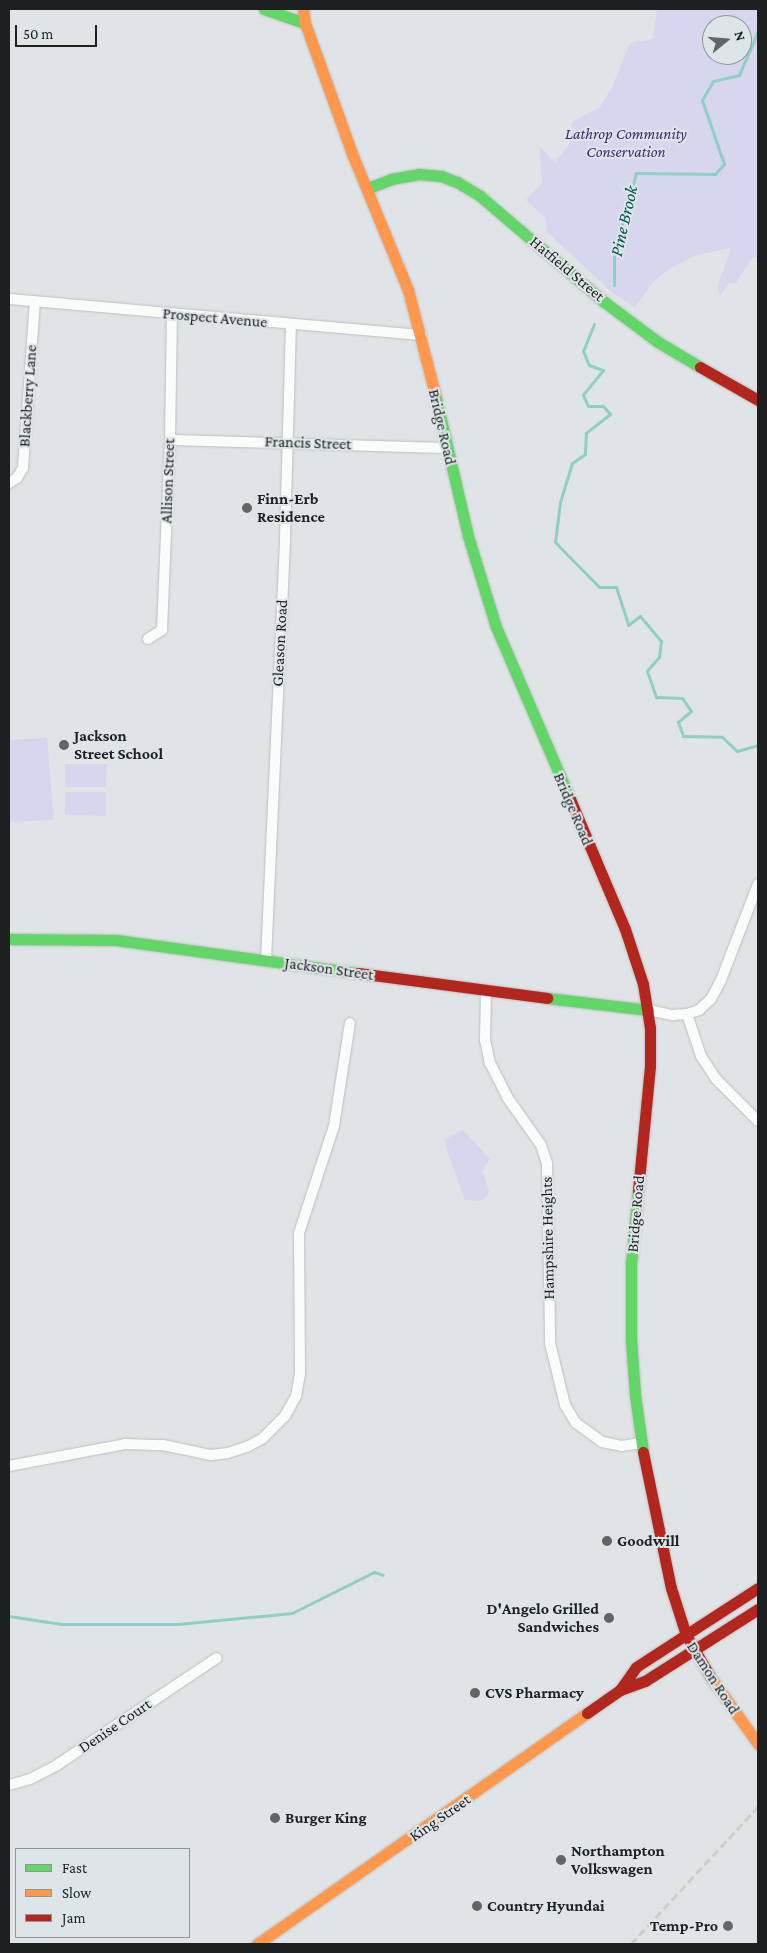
<!DOCTYPE html>
<html>
<head>
<meta charset="utf-8">
<style>
  body { margin:0 }
  #map { position:relative; width:767px; height:1953px; overflow:hidden; background:#e1e4e6; font-family:"Crimson Pro",serif }
  div>[style] { position:absolute }
  .green>* { inset:0; background:#d8d5ee }
  .stream>* { height:3px; margin:-1.5px; padding:0 1.5px; transform-origin:1.5px; border-radius:1.5px; background:#8cd0c6 }
  .roads { filter:drop-shadow(0 0 1px #bcbfc1) drop-shadow(0 0 1px #bcbfc1) }
  .street>* { height:10px; margin:-5px; padding:0 5px; transform-origin:5px; border-radius:5px; background:#fafbfb }
  .fast>* { height:11px; margin:-5.5px; padding:0 5.5px; transform-origin:5.5px; border-radius:5.5px; background:#63d668 }
  .slow>* { height:11px; margin:-5.5px; padding:0 5.5px; transform-origin:5.5px; border-radius:5.5px; background:#ff974d }
  .jam>* { height:11px; margin:-5.5px; padding:0 5.5px; transform-origin:5.5px; border-radius:5.5px; background:#b3261e }
  .rail>* { height:3px; margin-top:-1.5px; transform-origin:0; background:repeating-linear-gradient(90deg,#cccdcd 0 8px,transparent 0 12px) }
  .dots>* { width:14px; height:14px; translate:-50% -50%; box-sizing:border-box; border:2px solid #dee5e9; border-radius:50% }
  span { translate:-50% -50%; white-space:nowrap; text-align:center; line-height:1.15; -webkit-text-stroke:4px #dee5e9; paint-order:stroke }
  .park-label { font-size:16px; color:#3f2873; font-style:italic }
  .street-label { font-size:16px; color:#1d2021 }
  .poi-label { font-size:16px; color:#1d2021; font-weight:700 }
  .left { translate:0 -50%; text-align:left }
  .right { translate:-100% -50%; text-align:right }
  .water-label { font-size:18px; color:#01584f; font-style:italic }
  .frame { position:absolute; inset:0; border:10px solid #1d2021; pointer-events:none }
  .legend { position:absolute; left:15px; top:1848px; width:175px; height:90px; box-sizing:border-box; background:#dee5e9; border:1px solid #919699; margin:0; padding:6px 9px; list-style:none; font-size:15px; color:#1d2021 }
  .legend li { display:flex; align-items:center; gap:10px; height:25px }
  .legend b { width:25px; border:1px solid #919699 }
  .north { position:absolute; left:702px; top:15px; width:50px; height:50px; box-sizing:border-box; background:#dee5e9; border:1px solid #919699; border-radius:50%; rotate:73deg; font-size:14px; font-weight:700; line-height:20px; text-align:center; color:#1d2021 }
  .north::after { content:''; display:block; margin:auto; width:18px; height:22px; background:#626566; clip-path:polygon(50% 0,100% 100%,50% 72%,0 100%) }
  .scale { position:absolute; left:15px; top:25px; width:82px; height:22px; box-sizing:border-box; border:2px solid #1d2021; border-top:0; padding-left:6px; font-size:15px; line-height:18px; white-space:nowrap; color:#1d2021; -webkit-text-stroke:4px #dee5e9; paint-order:stroke }
</style>
</head>
<body>
<div id="map">
  <div class="green">
    <div style="clip-path:polygon(evenodd,657px 9px,758px 9px,758px 259px,754px 256px,735px 284px,729px 283px,720px 296px,718px 285px,731px 248px,696px 255px,671px 268px,653px 282px,635px 307px,614px 294px,547px 232px,545px 217px,526px 200px,542px 183px,539px 146px,555px 162px,569px 145px,572px 122px,600px 107px,612px 87px,630px 43px,653px 39px,657px 9px,712px 25px,742px 25px,742px 55px,712px 55px,712px 25px)"></div>
    <div style="clip-path:polygon(47px 738px,54px 820px,9px 822px,9px 740px)"></div>
    <div style="clip-path:polygon(65px 764px,107px 764px,106px 787px,65px 787px)"></div>
    <div style="clip-path:polygon(65px 792px,106px 792px,106px 816px,65px 815px)"></div>
    <div style="clip-path:polygon(463px 1130px,490px 1159px,482px 1171px,489px 1191px,486px 1198px,480px 1201px,465px 1200px,447px 1151px,445px 1139px)"></div>
  </div>
  <div class="stream">
    <div style="left:614px;top:285px;width:32px;rotate:-90deg"></div>
    <div style="left:614px;top:253px;width:83px;rotate:-74.6deg"></div>
    <div style="left:636px;top:173px;width:79px;rotate:0.7deg"></div>
    <div style="left:715px;top:174px;width:13px;rotate:-48deg"></div>
    <div style="left:724px;top:164px;width:68px;rotate:-109deg"></div>
    <div style="left:702px;top:100px;width:22px;rotate:-60deg"></div>
    <div style="left:713px;top:81px;width:27px;rotate:-13deg"></div>
    <div style="left:739px;top:75px;width:48px;rotate:-66.6deg"></div>
    <div style="left:594px;top:324px;width:29px;rotate:112deg"></div>
    <div style="left:583px;top:351px;width:15px;rotate:67deg"></div>
    <div style="left:589px;top:365px;width:15px;rotate:20deg"></div>
    <div style="left:603px;top:370px;width:32px;rotate:129deg"></div>
    <div style="left:583px;top:395px;width:12px;rotate:66deg"></div>
    <div style="left:588px;top:406px;width:15px"></div>
    <div style="left:603px;top:406px;width:11px;rotate:49deg"></div>
    <div style="left:610px;top:414px;width:31px;rotate:142deg"></div>
    <div style="left:586px;top:433px;width:21px;rotate:93deg"></div>
    <div style="left:585px;top:454px;width:16px;rotate:145deg"></div>
    <div style="left:572px;top:463px;width:41px;rotate:107.1deg"></div>
    <div style="left:560px;top:502px;width:40px;rotate:97.1deg"></div>
    <div style="left:555px;top:542px;width:63px;rotate:45.6deg"></div>
    <div style="left:599px;top:587px;width:17px"></div>
    <div style="left:616px;top:587px;width:40px;rotate:72deg"></div>
    <div style="left:628px;top:625px;width:15px;rotate:-37deg"></div>
    <div style="left:640px;top:616px;width:33px;rotate:50deg"></div>
    <div style="left:661px;top:641px;width:16px;rotate:97deg"></div>
    <div style="left:659px;top:657px;width:18px;rotate:131deg"></div>
    <div style="left:647px;top:671px;width:28px;rotate:71deg"></div>
    <div style="left:656px;top:697px;width:26px;rotate:2deg"></div>
    <div style="left:682px;top:698px;width:16px;rotate:55deg"></div>
    <div style="left:691px;top:711px;width:17px;rotate:140deg"></div>
    <div style="left:678px;top:722px;width:15px;rotate:70deg"></div>
    <div style="left:683px;top:736px;width:39px;rotate:1deg"></div>
    <div style="left:722px;top:737px;width:21px;rotate:43deg"></div>
    <div style="left:737px;top:751px;width:22px;rotate:-16deg"></div>
    <div style="left:9px;top:1616px;width:53px;rotate:8.7deg"></div>
    <div style="left:61px;top:1624px;width:117px"></div>
    <div style="left:178px;top:1624px;width:115px;rotate:-5.5deg"></div>
    <div style="left:292px;top:1613px;width:92px;rotate:-26.6deg"></div>
    <div style="left:374px;top:1572px;width:9px;rotate:18deg"></div>
  </div>
  <div class="roads">
    <div class="street">
      <div style="left:9px;top:299px;width:414px;rotate:5deg"></div>
      <div style="left:170px;top:440px;width:276px;rotate:1.7deg"></div>
      <div style="left:9px;top:483px;width:9px;rotate:-32deg"></div>
      <div style="left:17px;top:478px;width:12px;rotate:-59deg"></div>
      <div style="left:23px;top:468px;width:166px;rotate:-85.9deg"></div>
      <div style="left:148px;top:639px;width:17px;rotate:-33deg"></div>
      <div style="left:162px;top:630px;width:190px;rotate:-87.6deg"></div>
      <div style="left:170px;top:440px;width:125px;rotate:-89.1deg"></div>
      <div style="left:266px;top:960px;width:422px;rotate:-87.4deg"></div>
      <div style="left:285px;top:538px;width:213px;rotate:-88.4deg"></div>
      <div style="left:486px;top:991px;width:49px;rotate:91.2deg"></div>
      <div style="left:485px;top:1040px;width:24px;rotate:78deg"></div>
      <div style="left:490px;top:1063px;width:38px;rotate:63deg"></div>
      <div style="left:507px;top:1097px;width:59px;rotate:54.7deg"></div>
      <div style="left:541px;top:1145px;width:19px;rotate:72deg"></div>
      <div style="left:547px;top:1163px;width:180px;rotate:89deg"></div>
      <div style="left:550px;top:1343px;width:64px;rotate:76.4deg"></div>
      <div style="left:565px;top:1405px;width:21px;rotate:59deg"></div>
      <div style="left:576px;top:1423px;width:32px;rotate:36deg"></div>
      <div style="left:602px;top:1442px;width:20px;rotate:11deg"></div>
      <div style="left:622px;top:1446px;width:19px;rotate:-9deg"></div>
      <div style="left:648px;top:1010px;width:25px;rotate:12deg"></div>
      <div style="left:672px;top:1015px;width:15px;rotate:-4deg"></div>
      <div style="left:687px;top:1014px;width:13px;rotate:-18deg"></div>
      <div style="left:699px;top:1010px;width:16px;rotate:-43deg"></div>
      <div style="left:711px;top:999px;width:21px;rotate:-62deg"></div>
      <div style="left:721px;top:980px;width:103px;rotate:-68.9deg"></div>
      <div style="left:687px;top:1014px;width:44px;rotate:71.6deg"></div>
      <div style="left:701px;top:1056px;width:27px;rotate:57deg"></div>
      <div style="left:716px;top:1079px;width:59px;rotate:45deg"></div>
      <div style="left:9px;top:1466px;width:118px;rotate:-10.7deg"></div>
      <div style="left:125px;top:1444px;width:38px;rotate:2deg"></div>
      <div style="left:163px;top:1445px;width:49px;rotate:11.8deg"></div>
      <div style="left:211px;top:1455px;width:17px;rotate:-7deg"></div>
      <div style="left:228px;top:1453px;width:20px;rotate:-18deg"></div>
      <div style="left:247px;top:1447px;width:18px;rotate:-29deg"></div>
      <div style="left:263px;top:1438px;width:31px;rotate:-45deg"></div>
      <div style="left:285px;top:1416px;width:23px;rotate:-61deg"></div>
      <div style="left:296px;top:1396px;width:22px;rotate:-80deg"></div>
      <div style="left:300px;top:1374px;width:141px;rotate:-90.4deg"></div>
      <div style="left:299px;top:1233px;width:113px;rotate:-71.9deg"></div>
      <div style="left:334px;top:1126px;width:104px;rotate:-81.2deg"></div>
      <div style="left:9px;top:1785px;width:22px;rotate:-16deg"></div>
      <div style="left:30px;top:1779px;width:30px;rotate:-27deg"></div>
      <div style="left:57px;top:1765px;width:192px;rotate:-33.8deg"></div>
    </div>
    <div class="fast">
      <div style="left:264px;top:9px;width:43px;rotate:18.9deg"></div>
      <div style="left:368px;top:188px;width:25px;rotate:-21deg"></div>
      <div style="left:391px;top:179px;width:27px;rotate:-10deg"></div>
      <div style="left:418px;top:174px;width:23px;rotate:5deg"></div>
      <div style="left:441px;top:176px;width:17px;rotate:21deg"></div>
      <div style="left:457px;top:182px;width:27px;rotate:31deg"></div>
      <div style="left:480px;top:196px;width:162px;rotate:40.5deg"></div>
      <div style="left:603px;top:301px;width:69px;rotate:36.7deg"></div>
      <div style="left:658px;top:342px;width:49px;rotate:30.8deg"></div>
      <div style="left:435px;top:394px;width:146px;rotate:76.9deg"></div>
      <div style="left:468px;top:536px;width:95px;rotate:72.9deg"></div>
      <div style="left:496px;top:627px;width:187px;rotate:66.7deg"></div>
      <div style="left:9px;top:939px;width:107px;rotate:0.5deg"></div>
      <div style="left:116px;top:940px;width:244px;rotate:7.8deg"></div>
      <div style="left:547px;top:998px;width:102px;rotate:6.8deg"></div>
      <div style="left:638px;top:1190px;width:74px;rotate:95.4deg"></div>
      <div style="left:631px;top:1264px;width:76px;rotate:90deg"></div>
      <div style="left:631px;top:1340px;width:55px;rotate:85.8deg"></div>
      <div style="left:635px;top:1395px;width:58px;rotate:82deg"></div>
    </div>
    <div class="slow">
      <div style="left:303px;top:9px;width:14px;rotate:82deg"></div>
      <div style="left:305px;top:23px;width:141px;rotate:70.2deg"></div>
      <div style="left:353px;top:156px;width:145px;rotate:67.7deg"></div>
      <div style="left:408px;top:290px;width:107px;rotate:75.4deg"></div>
      <div style="left:711px;top:1678px;width:81px;rotate:54.5deg"></div>
      <div style="left:257px;top:1944px;width:403px;rotate:-35deg"></div>
    </div>
    <div class="jam">
      <div style="left:700px;top:367px;width:67px;rotate:29.6deg"></div>
      <div style="left:570px;top:799px;width:141px;rotate:67.1deg"></div>
      <div style="left:625px;top:929px;width:58px;rotate:71.9deg"></div>
      <div style="left:643px;top:984px;width:45px;rotate:81deg"></div>
      <div style="left:650px;top:1028px;width:38px;rotate:90deg"></div>
      <div style="left:650px;top:1066px;width:125px;rotate:95.5deg"></div>
      <div style="left:358px;top:973px;width:191px;rotate:7.5deg"></div>
      <div style="left:643px;top:1452px;width:139px;rotate:78.4deg"></div>
      <div style="left:671px;top:1588px;width:49px;rotate:72.3deg"></div>
      <div style="left:686px;top:1635px;width:50px;rotate:59.8deg"></div>
      <div style="left:620px;top:1690px;width:28px;rotate:-55deg"></div>
      <div style="left:636px;top:1667px;width:145px;rotate:-32.9deg"></div>
      <div style="left:587px;top:1713px;width:40px;rotate:-34.9deg"></div>
      <div style="left:620px;top:1690px;width:27px;rotate:-20deg"></div>
      <div style="left:645px;top:1681px;width:134px;rotate:-32.5deg"></div>
    </div>
  </div>
  <div class="rail">
    <div style="left:631px;top:1944px;width:187px;rotate:-47.2deg"></div>
  </div>
  <div class="dots">
    <div style="left:247px;top:508px;background:#626566"></div>
    <div style="left:64px;top:745px;background:#626566"></div>
    <div style="left:607px;top:1541px;background:#626566"></div>
    <div style="left:609px;top:1618px;background:#626566"></div>
    <div style="left:475px;top:1693px;background:#626566"></div>
    <div style="left:275px;top:1818px;background:#626566"></div>
    <div style="left:561px;top:1860px;background:#626566"></div>
    <div style="left:477px;top:1906px;background:#626566"></div>
    <div style="left:728px;top:1926px;background:#626566"></div>
  </div>
  <div class="park-label">
    <span style="left:626px;top:143px">Lathrop Community<br>Conservation</span>
  </div>
  <div class="street-label">
    <span style="left:567px;top:269px;rotate:40deg">Hatfield Street</span>
    <span style="left:215px;top:318px;rotate:5deg">Prospect Avenue</span>
    <span style="left:28px;top:396px;rotate:-86deg">Blackberry Lane</span>
    <span style="left:442px;top:427px;rotate:77deg">Bridge Road</span>
    <span style="left:308px;top:443px;rotate:2deg">Francis Street</span>
    <span style="left:168px;top:481px;rotate:-88deg">Allison Street</span>
    <span style="left:280px;top:643px;rotate:-87deg">Gleason Road</span>
    <span style="left:573px;top:809px;rotate:67deg">Bridge Road</span>
    <span style="left:329px;top:969px;rotate:8deg">Jackson Street</span>
    <span style="left:636px;top:1214px;rotate:-85deg">Bridge Road</span>
    <span style="left:548px;top:1238px;rotate:-91deg">Hampshire Heights</span>
    <span style="left:713px;top:1678px;rotate:57deg">Damon Road</span>
    <span style="left:115px;top:1726px;rotate:-34deg">Denise Court</span>
    <span style="left:440px;top:1818px;rotate:-35deg">King Street</span>
  </div>
  <div class="poi-label">
    <span class="left" style="left:257px;top:508px">Finn-Erb<br>Residence</span>
    <span class="left" style="left:74px;top:745px">Jackson<br>Street School</span>
    <span class="left" style="left:617px;top:1541px">Goodwill</span>
    <span class="right" style="left:599px;top:1618px">D'Angelo Grilled<br>Sandwiches</span>
    <span class="left" style="left:485px;top:1693px">CVS Pharmacy</span>
    <span class="left" style="left:285px;top:1818px">Burger King</span>
    <span class="left" style="left:571px;top:1860px">Northampton<br>Volkswagen</span>
    <span class="left" style="left:487px;top:1906px">Country Hyundai</span>
    <span class="right" style="left:718px;top:1926px">Temp-Pro</span>
  </div>
  <div class="water-label">
    <span style="left:624px;top:221px;rotate:-77deg">Pine Brook</span>
  </div>
  <div class="frame"></div>
  <ul class="legend">
  <li><b style="height:6px;background:#63d668"></b>Fast</li>
  <li><b style="height:6px;background:#ff974d"></b>Slow</li>
  <li><b style="height:6px;background:#b3261e"></b>Jam</li>
  </ul>
  <div class="north">N</div>
  <div class="scale">50 m</div>
</div>
</body>
</html>
